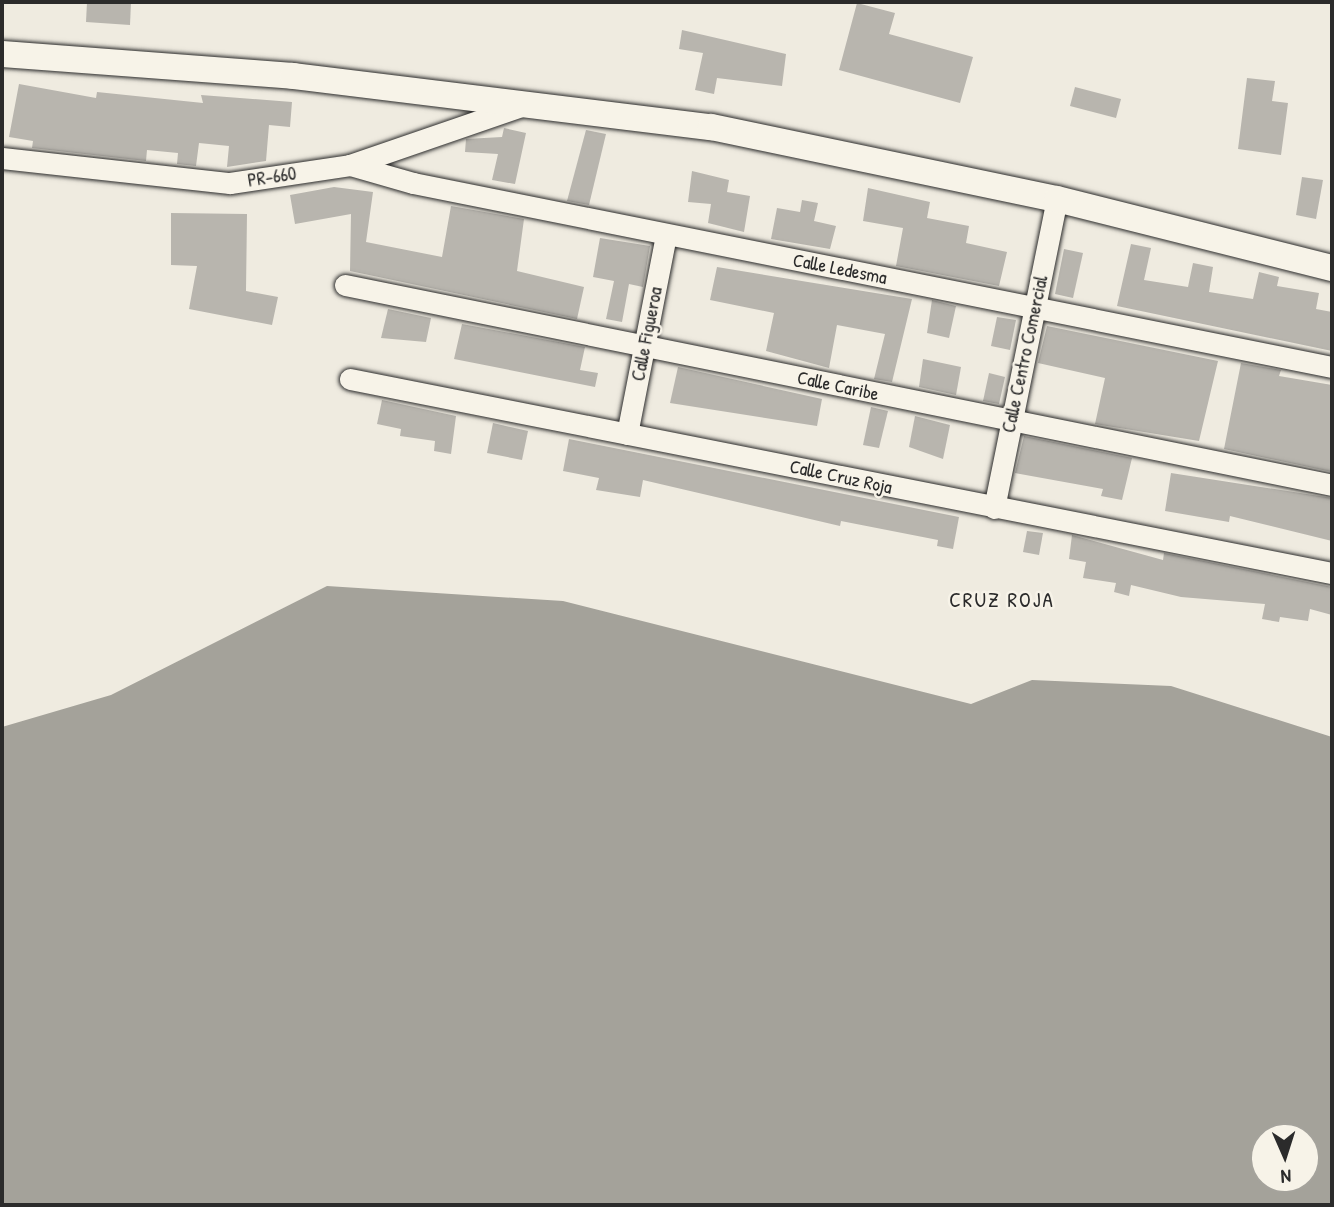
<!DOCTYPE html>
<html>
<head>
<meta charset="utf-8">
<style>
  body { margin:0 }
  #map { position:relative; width:1334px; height:1207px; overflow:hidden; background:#efebe0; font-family:"Patrick Hand",sans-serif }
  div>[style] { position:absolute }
  .water>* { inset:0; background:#a4a29a }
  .building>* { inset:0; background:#b8b5ae }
  .roads { filter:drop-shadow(0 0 2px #2b2b2b) drop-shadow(0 0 2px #2b2b2b) }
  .minor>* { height:21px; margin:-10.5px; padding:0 10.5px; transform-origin:10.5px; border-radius:10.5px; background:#f7f3e8 }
  .major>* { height:26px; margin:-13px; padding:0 13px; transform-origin:13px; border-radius:13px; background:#f7f3e8 }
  span { translate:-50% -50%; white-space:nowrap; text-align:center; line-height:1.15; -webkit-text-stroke:5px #f7f3e8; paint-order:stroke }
  .street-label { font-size:19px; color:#2b2b2b }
  .neighbourhood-label { font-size:21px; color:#2b2b2b; letter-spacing:2px }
  .frame { position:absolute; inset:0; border:4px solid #2b2b2b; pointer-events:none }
  .north { position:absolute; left:1250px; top:1123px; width:70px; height:70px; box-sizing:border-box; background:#f7f3e8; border:2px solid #a5a39c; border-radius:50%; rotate:177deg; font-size:19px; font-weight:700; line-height:28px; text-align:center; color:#2b2b2b }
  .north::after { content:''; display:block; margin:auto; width:24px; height:32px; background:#2b2b2b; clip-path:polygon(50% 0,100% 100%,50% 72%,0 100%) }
</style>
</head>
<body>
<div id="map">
  <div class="water">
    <div style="clip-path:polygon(evenodd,327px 586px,563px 601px,971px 704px,1032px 680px,1171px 686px,1332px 737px,1332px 1205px,2px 1205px,2px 727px,111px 695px,327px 586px,1264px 1137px,1306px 1137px,1306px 1179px,1264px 1179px,1264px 1137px)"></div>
  </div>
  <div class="building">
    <div style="clip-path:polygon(87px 2px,131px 2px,130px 25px,86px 22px)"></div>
    <div style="clip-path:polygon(857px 3px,895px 13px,889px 34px,973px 57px,960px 103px,839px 70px)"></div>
    <div style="clip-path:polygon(682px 30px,786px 54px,782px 86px,717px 78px,714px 94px,695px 90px,703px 53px,679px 49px)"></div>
    <div style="clip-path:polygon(1247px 78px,1275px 81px,1272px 101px,1288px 103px,1281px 155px,1238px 149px)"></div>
    <div style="clip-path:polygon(19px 84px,96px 98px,97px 92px,203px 103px,201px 95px,292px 102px,290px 127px,269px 125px,266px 161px,227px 167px,229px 146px,199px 143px,196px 166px,177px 164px,178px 153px,147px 150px,146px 161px,32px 148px,33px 141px,9px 137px)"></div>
    <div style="clip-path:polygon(1075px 87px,1121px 99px,1116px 118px,1070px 106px)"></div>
    <div style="clip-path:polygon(504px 128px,526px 133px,515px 184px,492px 180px,498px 154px,465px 152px,466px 139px,502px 137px)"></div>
    <div style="clip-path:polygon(586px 130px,606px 134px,589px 205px,567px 201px)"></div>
    <div style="clip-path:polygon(692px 171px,729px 180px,727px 192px,750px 196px,744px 232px,708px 223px,711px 204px,688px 202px)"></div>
    <div style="clip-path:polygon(1302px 177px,1323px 180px,1316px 219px,1296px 215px)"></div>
    <div style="clip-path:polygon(334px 187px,373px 192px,366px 242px,442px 257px,451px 206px,524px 219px,517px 271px,584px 287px,577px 319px,350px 271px,351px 214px,295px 224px,290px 195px)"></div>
    <div style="clip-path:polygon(868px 188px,930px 202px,927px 218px,969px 226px,966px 243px,1007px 252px,999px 286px,896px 266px,903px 228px,863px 221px)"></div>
    <div style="clip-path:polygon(802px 200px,818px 203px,814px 221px,836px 226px,830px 249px,771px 239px,777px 208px,800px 212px)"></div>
    <div style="clip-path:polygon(171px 213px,247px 214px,246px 291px,278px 297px,272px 325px,189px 309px,197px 266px,171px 265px)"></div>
    <div style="clip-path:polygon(600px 238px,650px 246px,643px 287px,629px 284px,622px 322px,606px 319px,614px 281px,593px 277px)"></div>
    <div style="clip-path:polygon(1131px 244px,1151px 248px,1144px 280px,1188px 287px,1193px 263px,1213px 267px,1209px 292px,1253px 299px,1259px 272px,1279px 277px,1277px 286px,1319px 293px,1316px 309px,1332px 312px,1332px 351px,1117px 306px)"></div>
    <div style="clip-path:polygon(1064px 249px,1083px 253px,1073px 298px,1055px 294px)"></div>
    <div style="clip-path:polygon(717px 267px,912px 299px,892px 382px,874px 379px,885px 334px,837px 325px,829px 368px,766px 351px,774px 313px,710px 300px)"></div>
    <div style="clip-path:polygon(932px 300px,956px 306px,949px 338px,927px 333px)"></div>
    <div style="clip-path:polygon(388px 309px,431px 318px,426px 342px,381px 338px)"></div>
    <div style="clip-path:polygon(997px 317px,1016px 320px,1010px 350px,991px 346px)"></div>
    <div style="clip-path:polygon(462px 324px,585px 347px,580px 370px,598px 373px,595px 387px,454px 359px)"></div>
    <div style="clip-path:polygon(1047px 326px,1218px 361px,1199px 441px,1095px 424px,1105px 378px,1038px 363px)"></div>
    <div style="clip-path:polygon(923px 359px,961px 367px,956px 395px,919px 387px)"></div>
    <div style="clip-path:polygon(1241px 363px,1281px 370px,1279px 376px,1332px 385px,1332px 472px,1224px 449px)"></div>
    <div style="clip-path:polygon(678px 367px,822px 399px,817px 426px,670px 403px)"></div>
    <div style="clip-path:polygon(989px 373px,1005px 377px,999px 404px,983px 401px)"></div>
    <div style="clip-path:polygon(382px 400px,456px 416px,451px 454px,434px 451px,435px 441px,400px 436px,401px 429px,377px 424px)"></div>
    <div style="clip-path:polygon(871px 407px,888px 411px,879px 448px,863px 445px)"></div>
    <div style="clip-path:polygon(915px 416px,950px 425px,943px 459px,909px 447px)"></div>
    <div style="clip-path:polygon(493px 423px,528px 431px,522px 460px,487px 453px)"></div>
    <div style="clip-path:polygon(1024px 436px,1132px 458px,1122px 500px,1101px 496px,1103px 489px,1015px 473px)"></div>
    <div style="clip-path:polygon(569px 439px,959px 517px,953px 549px,937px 546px,938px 540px,841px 521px,840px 526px,643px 480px,640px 497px,596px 490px,599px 478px,563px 471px)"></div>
    <div style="clip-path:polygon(1171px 473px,1332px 498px,1332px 541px,1230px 516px,1229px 522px,1165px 511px)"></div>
    <div style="clip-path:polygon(1027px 531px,1043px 533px,1039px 555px,1023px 552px)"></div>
    <div style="clip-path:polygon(1072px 535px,1163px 560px,1164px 553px,1332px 587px,1332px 615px,1310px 609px,1308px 621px,1280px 617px,1279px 622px,1262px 619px,1265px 604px,1181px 597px,1131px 585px,1129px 596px,1114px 592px,1116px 583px,1083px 578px,1086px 562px,1069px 559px)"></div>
  </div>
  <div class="roads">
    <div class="minor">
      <div style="left:2px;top:158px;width:229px;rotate:6.3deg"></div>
      <div style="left:230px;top:183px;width:121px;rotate:-8.5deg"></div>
      <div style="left:350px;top:165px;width:184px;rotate:-19deg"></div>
      <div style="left:350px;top:165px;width:66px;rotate:15.9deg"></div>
      <div style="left:413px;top:183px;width:937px;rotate:11.32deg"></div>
      <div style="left:345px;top:285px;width:1007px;rotate:11.45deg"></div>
      <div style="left:350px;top:379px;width:1001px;rotate:11.18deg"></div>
      <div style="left:627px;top:434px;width:203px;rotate:-78.9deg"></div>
      <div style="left:994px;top:508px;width:315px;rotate:-78.5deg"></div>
    </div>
    <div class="major">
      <div style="left:2px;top:54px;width:292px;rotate:4.3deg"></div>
      <div style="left:293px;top:76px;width:421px;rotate:7deg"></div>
      <div style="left:711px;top:127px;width:353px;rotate:11.8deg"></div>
      <div style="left:1057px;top:199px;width:284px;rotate:14.1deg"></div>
    </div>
  </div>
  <div class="street-label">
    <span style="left:272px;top:177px;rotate:-9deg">PR-660</span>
    <span style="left:840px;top:269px;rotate:11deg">Calle Ledesma</span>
    <span style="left:647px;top:334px;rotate:-79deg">Calle Figueroa</span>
    <span style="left:1025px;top:354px;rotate:-78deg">Calle Centro Comercial</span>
    <span style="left:838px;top:386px;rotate:12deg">Calle Caribe</span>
    <span style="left:841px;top:477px;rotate:12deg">Calle Cruz Roja</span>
  </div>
  <div class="neighbourhood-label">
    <span style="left:1002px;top:600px">CRUZ ROJA</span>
  </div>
  <div class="frame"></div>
  <div class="north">N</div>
</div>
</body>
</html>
